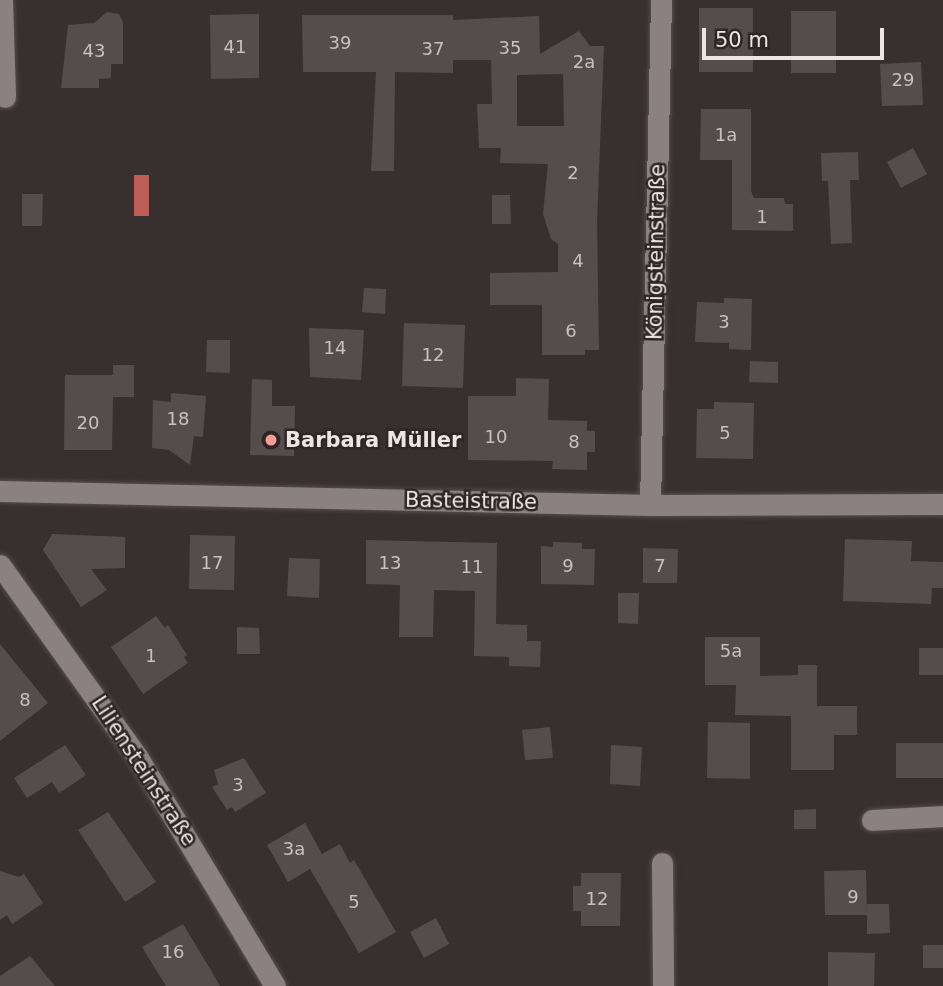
<!DOCTYPE html>
<html>
<head>
<meta charset="utf-8">
<style>
  body { margin:0 }
  #map { position:relative; width:943px; height:986px; overflow:hidden; background:#38302f; font-family:"DejaVu Sans",sans-serif }
  div>[style] { position:absolute }
  .water>* { inset:0; background:#bc5d57 }
  .building>* { inset:0; background:#554d4c }
  .roads { filter:drop-shadow(0 0 2px #544e4d) drop-shadow(0 0 2px #544e4d) }
  .minor>* { height:21px; margin:-10.5px; padding:0 10.5px; transform-origin:10.5px; border-radius:10.5px; background:#8a8180 }
  .dots>* { width:19px; height:19px; translate:-50% -50%; box-sizing:border-box; border:4px solid #2e2626; border-radius:50% }
  span { translate:-50% -50%; white-space:nowrap; text-align:center; line-height:1.15; -webkit-text-stroke:5px #2e2626; paint-order:stroke }
  .number-label { font-size:18px; color:#c6c0bf }
  .number-label span { -webkit-text-stroke-width:0 }
  .street-label { font-size:21px; color:#ebe6e5 }
  .poi-label { font-size:21px; color:#ebe6e5; font-weight:700 }
  .left { translate:0 -50%; text-align:left }
  .scale { position:absolute; left:702px; top:28px; width:182px; height:32px; box-sizing:border-box; border:4px solid #ebe6e5; border-top:0; padding-left:9px; font-size:21px; line-height:24px; white-space:nowrap; color:#ebe6e5; -webkit-text-stroke:5px #2e2626; paint-order:stroke }
</style>
</head>
<body>
<div id="map">
  <div class="water">
    <div style="clip-path:polygon(134px 175px,149px 175px,149px 216px,134px 216px)"></div>
  </div>
  <div class="building">
    <div style="clip-path:polygon(699px 8px,753px 8px,753px 72px,699px 72px)"></div>
    <div style="clip-path:polygon(791px 11px,836px 11px,836px 73px,791px 73px)"></div>
    <div style="clip-path:polygon(107px 12px,119px 14px,123px 22px,123px 64px,111px 64px,111px 78px,99px 79px,99px 88px,61px 88px,68px 25px,94px 23px)"></div>
    <div style="clip-path:polygon(259px 14px,259px 78px,211px 79px,210px 15px)"></div>
    <div style="clip-path:polygon(evenodd,302px 15px,453px 15px,453px 20px,539px 16px,540px 54px,579px 31px,590px 46px,604px 46px,597px 221px,599px 350px,585px 350px,585px 355px,542px 355px,542px 305px,490px 305px,490px 273px,558px 272px,558px 244px,551px 239px,543px 214px,548px 164px,500px 163px,501px 148px,479px 148px,477px 104px,492px 104px,491px 60px,453px 60px,453px 73px,395px 72px,394px 171px,371px 171px,376px 72px,303px 72px,302px 15px,563px 74px,564px 126px,517px 126px,517px 75px,563px 74px)"></div>
    <div style="clip-path:polygon(921px 62px,923px 105px,882px 106px,880px 64px)"></div>
    <div style="clip-path:polygon(701px 109px,751px 109px,751px 191px,754px 198px,784px 198px,785px 204px,793px 204px,793px 231px,732px 230px,732px 160px,700px 160px)"></div>
    <div style="clip-path:polygon(913px 148px,927px 174px,901px 188px,887px 162px)"></div>
    <div style="clip-path:polygon(858px 152px,859px 180px,850px 180px,852px 243px,831px 244px,828px 181px,822px 181px,821px 153px)"></div>
    <div style="clip-path:polygon(22px 194px,43px 194px,42px 226px,22px 226px)"></div>
    <div style="clip-path:polygon(492px 195px,510px 195px,511px 224px,492px 224px)"></div>
    <div style="clip-path:polygon(364px 288px,386px 289px,385px 314px,362px 312px)"></div>
    <div style="clip-path:polygon(724px 298px,752px 299px,751px 350px,729px 349px,729px 343px,695px 342px,697px 302px,724px 303px)"></div>
    <div style="clip-path:polygon(404px 323px,465px 325px,463px 388px,402px 386px)"></div>
    <div style="clip-path:polygon(309px 328px,364px 330px,361px 380px,310px 377px)"></div>
    <div style="clip-path:polygon(207px 340px,230px 340px,230px 373px,206px 372px)"></div>
    <div style="clip-path:polygon(750px 361px,778px 362px,778px 383px,749px 382px)"></div>
    <div style="clip-path:polygon(113px 365px,134px 365px,134px 397px,113px 397px,112px 450px,64px 450px,65px 375px,113px 375px)"></div>
    <div style="clip-path:polygon(516px 378px,549px 379px,548px 420px,587px 421px,587px 431px,595px 431px,595px 452px,587px 452px,587px 470px,552px 469px,553px 461px,468px 460px,468px 396px,516px 396px)"></div>
    <div style="clip-path:polygon(252px 379px,272px 380px,272px 406px,295px 406px,294px 456px,250px 455px)"></div>
    <div style="clip-path:polygon(171px 393px,206px 396px,203px 437px,194px 436px,190px 465px,169px 450px,152px 448px,153px 400px,171px 402px)"></div>
    <div style="clip-path:polygon(714px 402px,754px 403px,753px 459px,696px 458px,697px 409px,714px 409px)"></div>
    <div style="clip-path:polygon(52px 534px,125px 537px,125px 568px,91px 569px,107px 590px,81px 607px,43px 550px)"></div>
    <div style="clip-path:polygon(190px 535px,235px 536px,234px 590px,189px 589px)"></div>
    <div style="clip-path:polygon(845px 539px,912px 541px,911px 561px,943px 562px,943px 588px,932px 588px,931px 604px,843px 601px)"></div>
    <div style="clip-path:polygon(366px 540px,497px 543px,496px 624px,527px 625px,527px 641px,541px 641px,540px 667px,509px 666px,509px 657px,474px 656px,475px 591px,434px 590px,433px 637px,399px 637px,400px 585px,366px 584px)"></div>
    <div style="clip-path:polygon(553px 542px,582px 543px,582px 549px,595px 549px,594px 585px,541px 584px,541px 546px,553px 547px)"></div>
    <div style="clip-path:polygon(643px 548px,678px 549px,677px 583px,643px 583px)"></div>
    <div style="clip-path:polygon(289px 558px,320px 559px,319px 598px,287px 596px)"></div>
    <div style="clip-path:polygon(618px 593px,639px 593px,638px 624px,618px 623px)"></div>
    <div style="clip-path:polygon(156px 616px,165px 628px,168px 625px,187px 655px,184px 657px,188px 663px,143px 694px,111px 647px)"></div>
    <div style="clip-path:polygon(237px 627px,259px 628px,260px 654px,237px 654px)"></div>
    <div style="clip-path:polygon(705px 637px,760px 637px,760px 676px,798px 675px,798px 665px,817px 665px,817px 706px,857px 706px,857px 735px,834px 735px,834px 770px,791px 770px,791px 716px,735px 715px,736px 685px,705px 685px)"></div>
    <div style="clip-path:polygon(0 644px,48px 703px,0 741px)"></div>
    <div style="clip-path:polygon(919px 648px,943px 648px,943px 675px,919px 675px)"></div>
    <div style="clip-path:polygon(708px 722px,750px 723px,750px 779px,707px 778px)"></div>
    <div style="clip-path:polygon(550px 727px,553px 758px,525px 760px,522px 730px)"></div>
    <div style="clip-path:polygon(896px 743px,943px 743px,943px 778px,896px 778px)"></div>
    <div style="clip-path:polygon(65px 745px,86px 775px,59px 793px,52px 782px,27px 798px,14px 778px)"></div>
    <div style="clip-path:polygon(611px 745px,642px 747px,640px 786px,610px 784px)"></div>
    <div style="clip-path:polygon(244px 758px,266px 793px,235px 812px,232px 807px,227px 810px,212px 787px,218px 784px,214px 770px)"></div>
    <div style="clip-path:polygon(816px 809px,816px 829px,794px 829px,794px 810px)"></div>
    <div style="clip-path:polygon(108px 812px,156px 882px,125px 902px,78px 830px)"></div>
    <div style="clip-path:polygon(305px 823px,322px 854px,340px 844px,350px 863px,354px 860px,396px 932px,359px 953px,310px 869px,288px 882px,267px 845px)"></div>
    <div style="clip-path:polygon(866px 870px,867px 915px,825px 915px,824px 871px)"></div>
    <div style="clip-path:polygon(0 871px,19px 877px,24px 874px,43px 903px,12px 924px,7px 915px,0 920px)"></div>
    <div style="clip-path:polygon(581px 873px,621px 873px,620px 926px,581px 926px,581px 911px,573px 911px,573px 886px,581px 886px)"></div>
    <div style="clip-path:polygon(867px 904px,889px 904px,890px 933px,867px 934px)"></div>
    <div style="clip-path:polygon(436px 918px,449px 944px,424px 958px,410px 932px)"></div>
    <div style="clip-path:polygon(183px 924px,212px 972px,220px 986px,166px 986px,142px 947px)"></div>
    <div style="clip-path:polygon(923px 945px,943px 945px,943px 968px,923px 968px)"></div>
    <div style="clip-path:polygon(828px 952px,875px 953px,874px 986px,828px 986px)"></div>
    <div style="clip-path:polygon(30px 956px,55px 986px,0 986px,0 976px)"></div>
  </div>
  <div class="roads">
    <div class="minor">
      <div style="left:2px;top:0;width:97px;rotate:88.2deg"></div>
      <div style="left:0;top:491px;width:650px;rotate:1.23deg"></div>
      <div style="left:650px;top:505px;width:293px;rotate:-0.2deg"></div>
      <div style="left:650px;top:505px;width:505px;rotate:-88.75deg"></div>
      <div style="left:0;top:565px;width:237px;rotate:54.4deg"></div>
      <div style="left:138px;top:758px;width:266px;rotate:59deg"></div>
      <div style="left:872px;top:820px;width:71px;rotate:-3.2deg"></div>
      <div style="left:662px;top:863px;width:123px;rotate:89.5deg"></div>
    </div>
  </div>
  <div class="dots">
    <div style="left:271px;top:440px;background:#f59c94"></div>
  </div>
  <div class="number-label">
    <span style="left:340px;top:43px">39</span>
    <span style="left:235px;top:47px">41</span>
    <span style="left:510px;top:48px">35</span>
    <span style="left:433px;top:49px">37</span>
    <span style="left:94px;top:51px">43</span>
    <span style="left:584px;top:62px">2a</span>
    <span style="left:903px;top:80px">29</span>
    <span style="left:726px;top:135px">1a</span>
    <span style="left:573px;top:173px">2</span>
    <span style="left:762px;top:217px">1</span>
    <span style="left:578px;top:261px">4</span>
    <span style="left:724px;top:322px">3</span>
    <span style="left:571px;top:331px">6</span>
    <span style="left:335px;top:348px">14</span>
    <span style="left:433px;top:355px">12</span>
    <span style="left:178px;top:419px">18</span>
    <span style="left:88px;top:423px">20</span>
    <span style="left:725px;top:433px">5</span>
    <span style="left:496px;top:437px">10</span>
    <span style="left:574px;top:442px">8</span>
    <span style="left:212px;top:563px">17</span>
    <span style="left:390px;top:563px">13</span>
    <span style="left:568px;top:566px">9</span>
    <span style="left:660px;top:566px">7</span>
    <span style="left:472px;top:567px">11</span>
    <span style="left:731px;top:651px">5a</span>
    <span style="left:151px;top:656px">1</span>
    <span style="left:25px;top:700px">8</span>
    <span style="left:238px;top:785px">3</span>
    <span style="left:294px;top:849px">3a</span>
    <span style="left:853px;top:897px">9</span>
    <span style="left:597px;top:899px">12</span>
    <span style="left:354px;top:902px">5</span>
    <span style="left:173px;top:952px">16</span>
  </div>
  <div class="street-label">
    <span style="left:656px;top:252px;rotate:-89deg">Königsteinstraße</span>
    <span style="left:471px;top:501px;rotate:1deg">Basteistraße</span>
    <span style="left:144px;top:771px;rotate:57deg">Liliensteinstraße</span>
  </div>
  <div class="poi-label">
    <span class="left" style="left:285px;top:440px">Barbara Müller</span>
  </div>
  <div class="scale">50 m</div>
</div>
</body>
</html>
